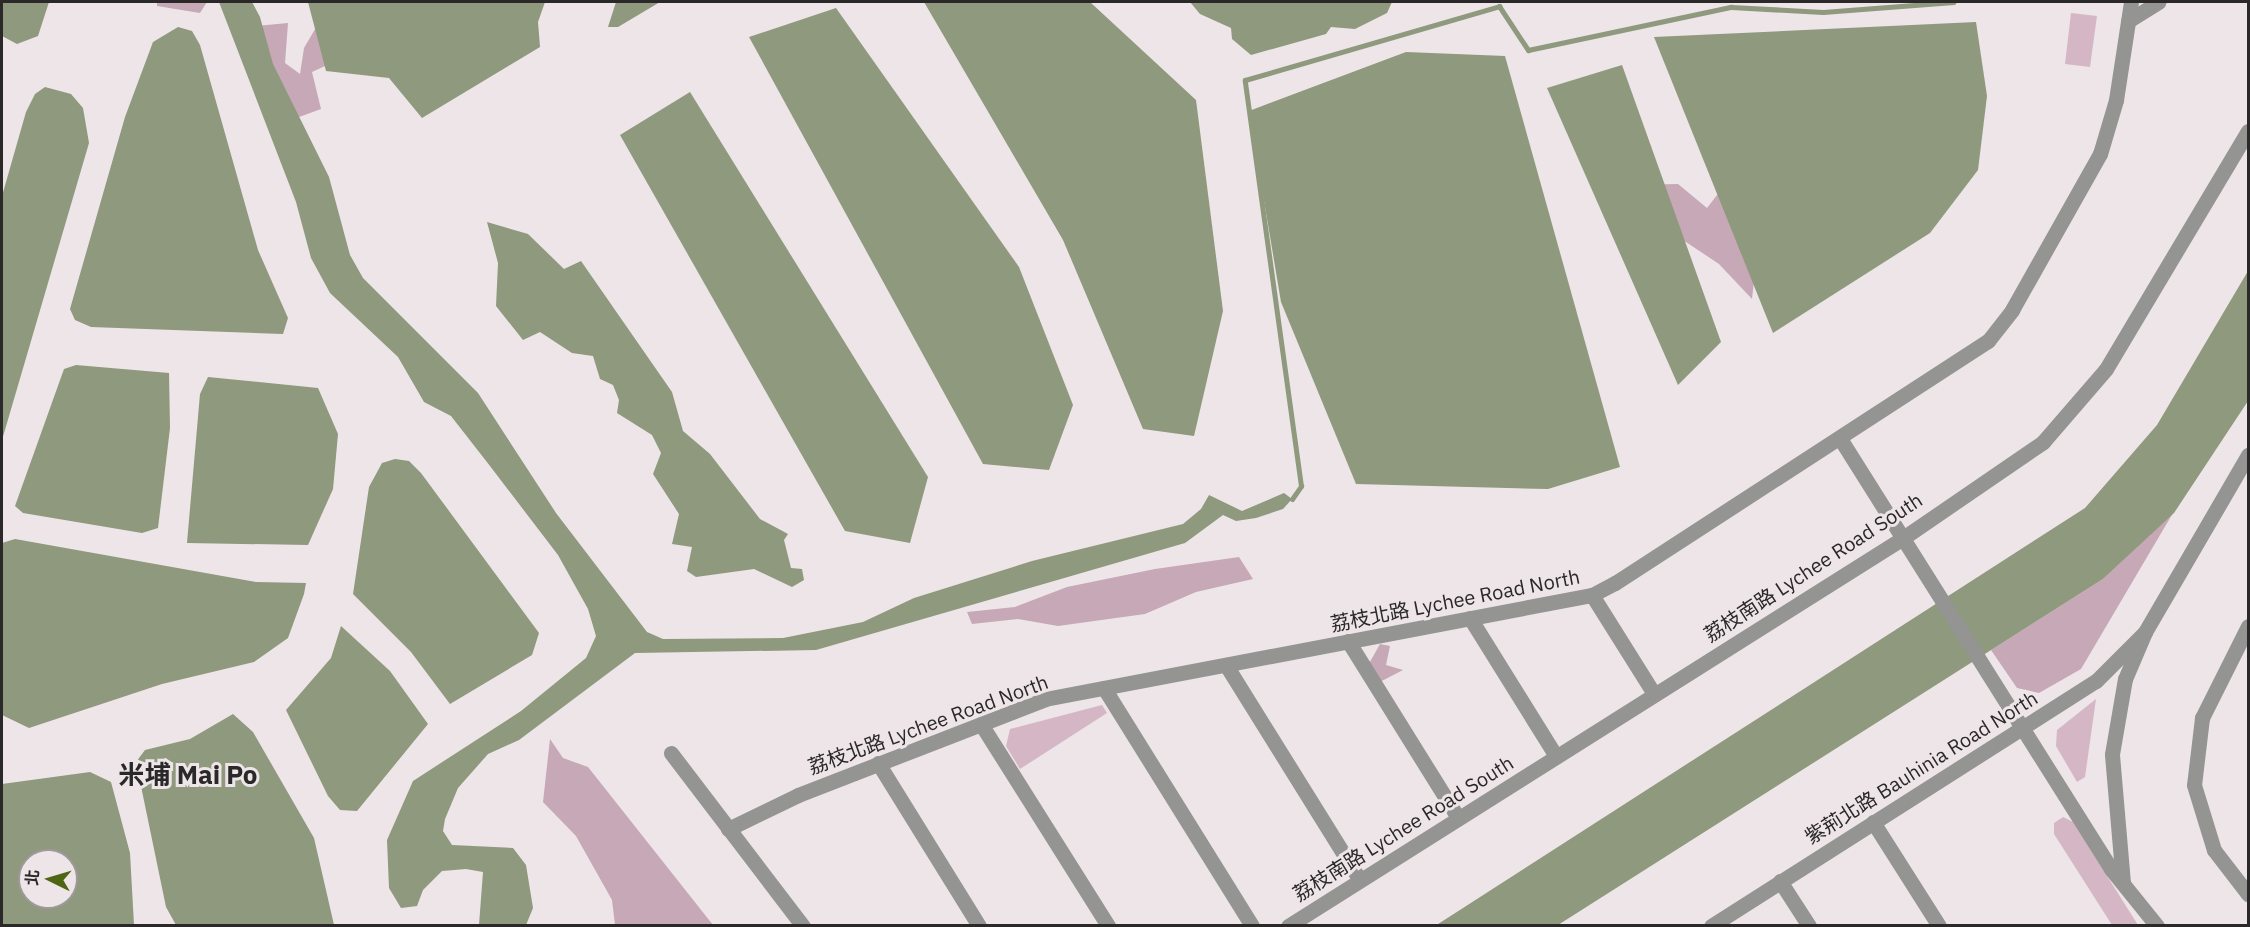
<!DOCTYPE html>
<html>
<head>
<meta charset="utf-8">
<style>
  body { margin:0 }
  #map { position:relative; width:2250px; height:927px; overflow:hidden; background:#ede5e8; font-family:"IBM Plex Sans","Noto Sans TC",sans-serif }
  div>[style] { position:absolute }
  .green>* { inset:0; background:#d5b6c4 }
  .forest>* { inset:0; background:#c7a8b6 }
  .water>* { inset:0; background:#8e997d }
  .stream>* { height:5px; margin:-2.5px; padding:0 2.5px; transform-origin:2.5px; border-radius:2.5px; background:#8e997d }
  .minor>* { height:15px; margin:-7.5px; padding:0 7.5px; transform-origin:7.5px; border-radius:7.5px; background:#949592 }
  span { translate:-50% -50%; white-space:nowrap; text-align:center; line-height:1.15; -webkit-text-stroke:6px #ede5e8; paint-order:stroke }
  .street-label { font-size:20px; color:#2b2829 }
  .district-label { font-size:26px; color:#2b2829; font-weight:700 }
  .frame { position:absolute; inset:0; border:3px solid #2b2829; pointer-events:none }
  .north { position:absolute; left:18px; top:849px; width:60px; height:60px; box-sizing:border-box; background:#ede5e8; border:2px solid #9f999c; border-radius:50%; rotate:275deg; font-size:16px; font-weight:700; line-height:24px; text-align:center; color:#2b2829 }
  .north::after { content:''; display:block; margin:auto; width:21px; height:27px; background:#4e6614; clip-path:polygon(50% 0,100% 100%,50% 72%,0 100%) }
</style>
</head>
<body>
<div id="map">
  <div class="green">
    <div style="clip-path:polygon(2071px 13px,2097px 16px,2090px 67px,2065px 64px)"></div>
    <div style="clip-path:polygon(2096px 699px,2085px 777px,2077px 782px,2056px 746px,2057px 730px)"></div>
    <div style="clip-path:polygon(1102px 705px,1107px 713px,1020px 769px,1006px 746px,1010px 729px)"></div>
    <div style="clip-path:polygon(2063px 817px,2073px 822px,2138px 925px,2112px 925px,2054px 834px,2054px 823px)"></div>
  </div>
  <div class="forest">
    <div style="clip-path:polygon(157px 2px,207px 2px,200px 13px,157px 6px)"></div>
    <div style="clip-path:polygon(325px 12px,336px 61px,312px 72px,321px 109px,291px 120px,247px 27px,288px 23px,285px 63px,300px 74px,304px 48px)"></div>
    <div style="clip-path:polygon(1731px 177px,1760px 227px,1752px 299px,1719px 264px,1647px 216px,1628px 185px,1678px 184px,1707px 208px)"></div>
    <div style="clip-path:polygon(2173px 513px,2081px 669px,2039px 693px,2017px 688px,1991px 650px,2103px 579px)"></div>
    <div style="clip-path:polygon(1239px 557px,1253px 579px,1196px 592px,1145px 614px,1058px 626px,1018px 619px,972px 624px,967px 612px,1015px 607px,1067px 587px,1155px 569px)"></div>
    <div style="clip-path:polygon(1380px 644px,1390px 646px,1386px 665px,1403px 670px,1376px 684px,1366px 669px)"></div>
    <div style="clip-path:polygon(550px 739px,563px 758px,588px 767px,713px 925px,615px 925px,612px 900px,576px 836px,543px 802px)"></div>
  </div>
  <div class="water">
    <div style="clip-path:polygon(2px 2px,49px 2px,38px 36px,17px 44px,2px 36px)"></div>
    <div style="clip-path:polygon(219px 2px,252px 2px,260px 17px,273px 64px,329px 177px,350px 255px,363px 278px,478px 393px,556px 513px,647px 632px,663px 639px,783px 638px,863px 622px,914px 598px,1032px 561px,1183px 524px,1201px 509px,1209px 495px,1242px 511px,1284px 493px,1292px 499px,1283px 509px,1256px 518px,1236px 521px,1223px 515px,1185px 543px,816px 650px,635px 653px,519px 740px,488px 754px,458px 788px,445px 819px,443px 831px,452px 845px,513px 848px,526px 865px,533px 908px,526px 925px,479px 925px,483px 872px,466px 869px,442px 871px,423px 890px,417px 906px,401px 908px,389px 888px,387px 840px,413px 781px,521px 711px,586px 658px,596px 636px,588px 609px,558px 555px,490px 466px,451px 416px,424px 402px,398px 357px,330px 293px,311px 258px,296px 202px)"></div>
    <div style="clip-path:polygon(308px 2px,545px 2px,538px 22px,540px 47px,422px 118px,389px 78px,326px 71px)"></div>
    <div style="clip-path:polygon(616px 2px,660px 2px,618px 27px,608px 27px)"></div>
    <div style="clip-path:polygon(924px 2px,1090px 2px,1196px 100px,1223px 311px,1194px 436px,1143px 429px,1063px 240px)"></div>
    <div style="clip-path:polygon(1190px 2px,1392px 2px,1387px 13px,1355px 29px,1331px 27px,1326px 34px,1251px 55px,1232px 39px,1231px 28px,1200px 14px)"></div>
    <div style="clip-path:polygon(836px 8px,1019px 267px,1073px 405px,1049px 470px,983px 464px,749px 37px)"></div>
    <div style="clip-path:polygon(1976px 22px,1987px 96px,1978px 170px,1930px 233px,1773px 333px,1654px 37px)"></div>
    <div style="clip-path:polygon(178px 27px,192px 31px,200px 45px,258px 250px,288px 318px,283px 334px,91px 327px,75px 320px,70px 309px,125px 117px,153px 42px)"></div>
    <div style="clip-path:polygon(1406px 52px,1505px 56px,1620px 467px,1548px 489px,1356px 484px,1281px 302px,1249px 111px)"></div>
    <div style="clip-path:polygon(1622px 65px,1721px 342px,1678px 385px,1547px 88px)"></div>
    <div style="clip-path:polygon(45px 87px,71px 94px,83px 108px,89px 143px,2px 440px,2px 196px,26px 112px,35px 94px)"></div>
    <div style="clip-path:polygon(690px 92px,928px 477px,910px 543px,845px 531px,620px 135px)"></div>
    <div style="clip-path:polygon(487px 222px,528px 234px,564px 269px,581px 261px,672px 392px,683px 431px,710px 454px,760px 519px,788px 534px,784px 540px,791px 568px,802px 569px,804px 580px,792px 587px,754px 569px,696px 577px,687px 571px,692px 547px,672px 544px,679px 514px,653px 474px,661px 453px,652px 435px,617px 413px,619px 400px,613px 385px,600px 379px,593px 356px,572px 353px,540px 332px,523px 340px,496px 306px,498px 263px)"></div>
    <div style="clip-path:polygon(2248px 271px,2248px 401px,2174px 513px,2103px 579px,1558px 925px,1435px 926px,2085px 508px,2157px 425px)"></div>
    <div style="clip-path:polygon(76px 365px,169px 373px,170px 428px,158px 528px,142px 533px,23px 513px,15px 506px,64px 369px)"></div>
    <div style="clip-path:polygon(208px 377px,318px 388px,338px 434px,333px 489px,308px 545px,187px 543px,200px 394px)"></div>
    <div style="clip-path:polygon(395px 459px,409px 461px,421px 473px,539px 633px,532px 655px,450px 704px,411px 652px,353px 594px,369px 487px,382px 463px)"></div>
    <div style="clip-path:polygon(15px 539px,256px 582px,306px 583px,304px 594px,288px 638px,254px 662px,162px 684px,29px 728px,2px 715px,2px 543px)"></div>
    <div style="clip-path:polygon(341px 626px,390px 671px,428px 724px,357px 811px,340px 810px,328px 796px,286px 710px,331px 658px)"></div>
    <div style="clip-path:polygon(233px 714px,253px 732px,314px 838px,334px 925px,176px 925px,166px 907px,136px 762px,145px 750px,190px 739px)"></div>
    <div style="clip-path:polygon(evenodd,90px 772px,111px 782px,130px 853px,134px 925px,2px 925px,2px 784px,90px 772px,30px 861px,66px 861px,66px 897px,30px 897px,30px 861px)"></div>
  </div>
  <div class="stream">
    <div style="left:1292px;top:499px;width:16px;rotate:-55deg"></div>
    <div style="left:1301px;top:486px;width:410px;rotate:-97.9deg"></div>
    <div style="left:1245px;top:80px;width:265px;rotate:-16.2deg"></div>
    <div style="left:1499px;top:6px;width:53px;rotate:56.6deg"></div>
    <div style="left:1528px;top:50px;width:208px;rotate:-12deg"></div>
    <div style="left:1731px;top:7px;width:92px;rotate:3.1deg"></div>
    <div style="left:1823px;top:12px;width:131px;rotate:-4.4deg"></div>
  </div>
  <div class="minor">
    <div style="left:2128px;top:21px;width:36px;rotate:-32deg"></div>
    <div style="left:1841px;top:440px;width:507px;rotate:57.81deg"></div>
    <div style="left:2111px;top:869px;width:73px;rotate:51.1deg"></div>
    <div style="left:1592px;top:595px;width:117px;rotate:57.9deg"></div>
    <div style="left:1470px;top:618px;width:163px;rotate:58.1deg"></div>
    <div style="left:2248px;top:626px;width:103px;rotate:116.6deg"></div>
    <div style="left:2202px;top:718px;width:67px;rotate:96.8deg"></div>
    <div style="left:2194px;top:785px;width:68px;rotate:72.9deg"></div>
    <div style="left:2214px;top:850px;width:56px;rotate:52.3deg"></div>
    <div style="left:1348px;top:641px;width:208px;rotate:58.1deg"></div>
    <div style="left:1226px;top:665px;width:253px;rotate:58.1deg"></div>
    <div style="left:1104px;top:688px;width:280px;rotate:58.1deg"></div>
    <div style="left:981px;top:724px;width:239px;rotate:57.8deg"></div>
    <div style="left:671px;top:753px;width:218px;rotate:52.7deg"></div>
    <div style="left:878px;top:763px;width:192px;rotate:58.2deg"></div>
    <div style="left:1873px;top:822px;width:123px;rotate:57.6deg"></div>
    <div style="left:728px;top:829px;width:78px;rotate:-25.9deg"></div>
    <div style="left:798px;top:795px;width:265px;rotate:-21.2deg"></div>
    <div style="left:1045px;top:699px;width:557px;rotate:-10.77deg"></div>
    <div style="left:1592px;top:595px;width:26px;rotate:-28deg"></div>
    <div style="left:1615px;top:583px;width:445px;rotate:-33deg"></div>
    <div style="left:1988px;top:341px;width:39px;rotate:-52deg"></div>
    <div style="left:2012px;top:310px;width:179px;rotate:-60.6deg"></div>
    <div style="left:2100px;top:154px;width:56px;rotate:-73.5deg"></div>
    <div style="left:2116px;top:100px;width:99px;rotate:-81.3deg"></div>
    <div style="left:1780px;top:881px;width:54px;rotate:57.2deg"></div>
    <div style="left:2123px;top:883px;width:129px;rotate:-94.9deg"></div>
    <div style="left:2112px;top:754px;width:76px;rotate:-80.2deg"></div>
    <div style="left:2125px;top:679px;width:51px;rotate:-66.9deg"></div>
    <div style="left:2145px;top:632px;width:205px;rotate:-59.8deg"></div>
    <div style="left:1288px;top:926px;width:727px;rotate:-32.25deg"></div>
    <div style="left:1903px;top:538px;width:170px;rotate:-34.4deg"></div>
    <div style="left:2043px;top:442px;width:96px;rotate:-49.2deg"></div>
    <div style="left:2106px;top:369px;width:277px;rotate:-59.2deg"></div>
    <div style="left:1711px;top:926px;width:456px;rotate:-32.5deg"></div>
    <div style="left:2096px;top:681px;width:69px;rotate:-45deg"></div>
  </div>
  <div class="street-label">
    <span style="left:1813px;top:567px;rotate:-33deg">荔枝南路 Lychee Road South</span>
    <span style="left:1455px;top:600px;rotate:-11deg">荔枝北路 Lychee Road North</span>
    <span style="left:928px;top:724px;rotate:-20deg">荔枝北路 Lychee Road North</span>
    <span style="left:1921px;top:767px;rotate:-32deg">紫荊北路 Bauhinia Road North</span>
    <span style="left:1403px;top:828px;rotate:-32deg">荔枝南路 Lychee Road South</span>
  </div>
  <div class="district-label">
    <span style="left:188px;top:775px">米埔 Mai Po</span>
  </div>
  <div class="frame"></div>
  <div class="north">北</div>
</div>
</body>
</html>
